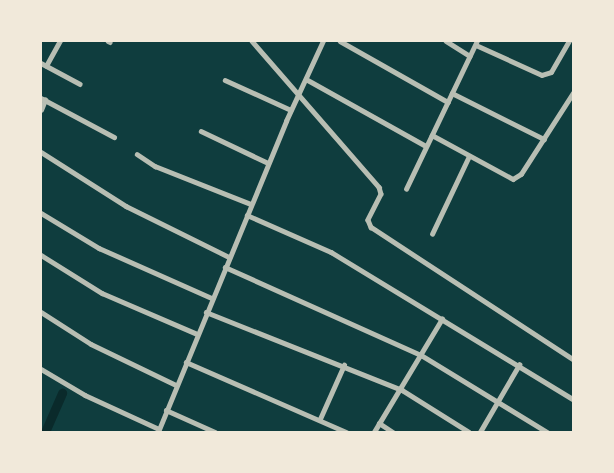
<!DOCTYPE html>
<html>
<head>
<meta charset="utf-8">
<style>
  body { margin:0 }
  #map { position:relative; width:614px; height:473px; overflow:hidden; background:#0f3d3e; font-family:"Open Sans",sans-serif }
  div>[style] { position:absolute }
  .canal>* { height:9px; margin:-4.5px; padding:0 4.5px; transform-origin:4.5px; border-radius:4.5px; background:#0a2a2b }
  .minor>* { height:4.5px; margin:-2.25px; padding:0 2.25px; transform-origin:2.25px; border-radius:2.25px; background:#b8beb3 }
  span { translate:-50% -50%; white-space:nowrap; text-align:center; line-height:1.15; -webkit-text-stroke:4px #f1e9da; paint-order:stroke }
  .frame { position:absolute; inset:0; border:42px solid #f1e9da; pointer-events:none }
</style>
</head>
<body>
<div id="map">
  <div class="canal">
    <div style="left:45px;top:432px;width:43px;rotate:-66.4deg"></div>
  </div>
  <div class="minor">
    <div style="left:108px;top:41px;width:2px;rotate:27deg"></div>
    <div style="left:252px;top:41px;width:194px;rotate:49deg"></div>
    <div style="left:379px;top:187px;width:7px;rotate:74deg"></div>
    <div style="left:381px;top:194px;width:29px;rotate:117deg"></div>
    <div style="left:368px;top:220px;width:8px;rotate:67deg"></div>
    <div style="left:371px;top:227px;width:241px;rotate:33.2deg"></div>
    <div style="left:340px;top:41px;width:124px;rotate:29.5deg"></div>
    <div style="left:446px;top:41px;width:28px;rotate:32deg"></div>
    <div style="left:476px;top:45px;width:72px;rotate:24.4deg"></div>
    <div style="left:542px;top:75px;width:9px;rotate:-18deg"></div>
    <div style="left:551px;top:72px;width:36px;rotate:-60deg"></div>
    <div style="left:41px;top:63px;width:44px;rotate:28.3deg"></div>
    <div style="left:46px;top:66px;width:29px;rotate:-61deg"></div>
    <div style="left:306px;top:79px;width:137px;rotate:29.2deg"></div>
    <div style="left:225px;top:80px;width:72px;rotate:24.4deg"></div>
    <div style="left:452px;top:93px;width:103px;rotate:26.6deg"></div>
    <div style="left:41px;top:98px;width:83px;rotate:28.1deg"></div>
    <div style="left:41px;top:110px;width:11px;rotate:-68deg"></div>
    <div style="left:201px;top:131px;width:74px;rotate:25.5deg"></div>
    <div style="left:432px;top:135px;width:92px;rotate:28.5deg"></div>
    <div style="left:513px;top:179px;width:9px;rotate:-32deg"></div>
    <div style="left:521px;top:174px;width:96px;rotate:-57.3deg"></div>
    <div style="left:41px;top:152px;width:101px;rotate:32.4deg"></div>
    <div style="left:126px;top:206px;width:115px;rotate:26.3deg"></div>
    <div style="left:137px;top:154px;width:22px;rotate:34deg"></div>
    <div style="left:155px;top:166px;width:103px;rotate:21.6deg"></div>
    <div style="left:406px;top:189px;width:164px;rotate:-64.4deg"></div>
    <div style="left:41px;top:213px;width:68px;rotate:31.1deg"></div>
    <div style="left:99px;top:248px;width:124px;rotate:23.9deg"></div>
    <div style="left:247px;top:215px;width:92px;rotate:23.8deg"></div>
    <div style="left:331px;top:252px;width:283px;rotate:31.3deg"></div>
    <div style="left:432px;top:234px;width:86px;rotate:-64.6deg"></div>
    <div style="left:41px;top:255px;width:72px;rotate:31.9deg"></div>
    <div style="left:102px;top:293px;width:103px;rotate:23.3deg"></div>
    <div style="left:225px;top:267px;width:215px;rotate:24.2deg"></div>
    <div style="left:421px;top:355px;width:148px;rotate:31.4deg"></div>
    <div style="left:41px;top:312px;width:59px;rotate:32.6deg"></div>
    <div style="left:91px;top:344px;width:94px;rotate:25.8deg"></div>
    <div style="left:206px;top:312px;width:211px;rotate:21.7deg"></div>
    <div style="left:402px;top:390px;width:79px;rotate:32.1deg"></div>
    <div style="left:186px;top:362px;width:175px;rotate:23.6deg"></div>
    <div style="left:41px;top:369px;width:51px;rotate:30.6deg"></div>
    <div style="left:85px;top:395px;width:81px;rotate:24.7deg"></div>
    <div style="left:166px;top:410px;width:54px;rotate:24.2deg"></div>
    <div style="left:320px;top:419px;width:59px;rotate:-66deg"></div>
    <div style="left:379px;top:423px;width:17px;rotate:33deg"></div>
    <div style="left:158px;top:432px;width:336px;rotate:-67.6deg"></div>
    <div style="left:286px;top:121px;width:88px;rotate:-65.2deg"></div>
    <div style="left:374px;top:432px;width:132px;rotate:-59deg"></div>
    <div style="left:480px;top:432px;width:78px;rotate:-59.8deg"></div>
  </div>
  <div class="frame"></div>
</div>
</body>
</html>
